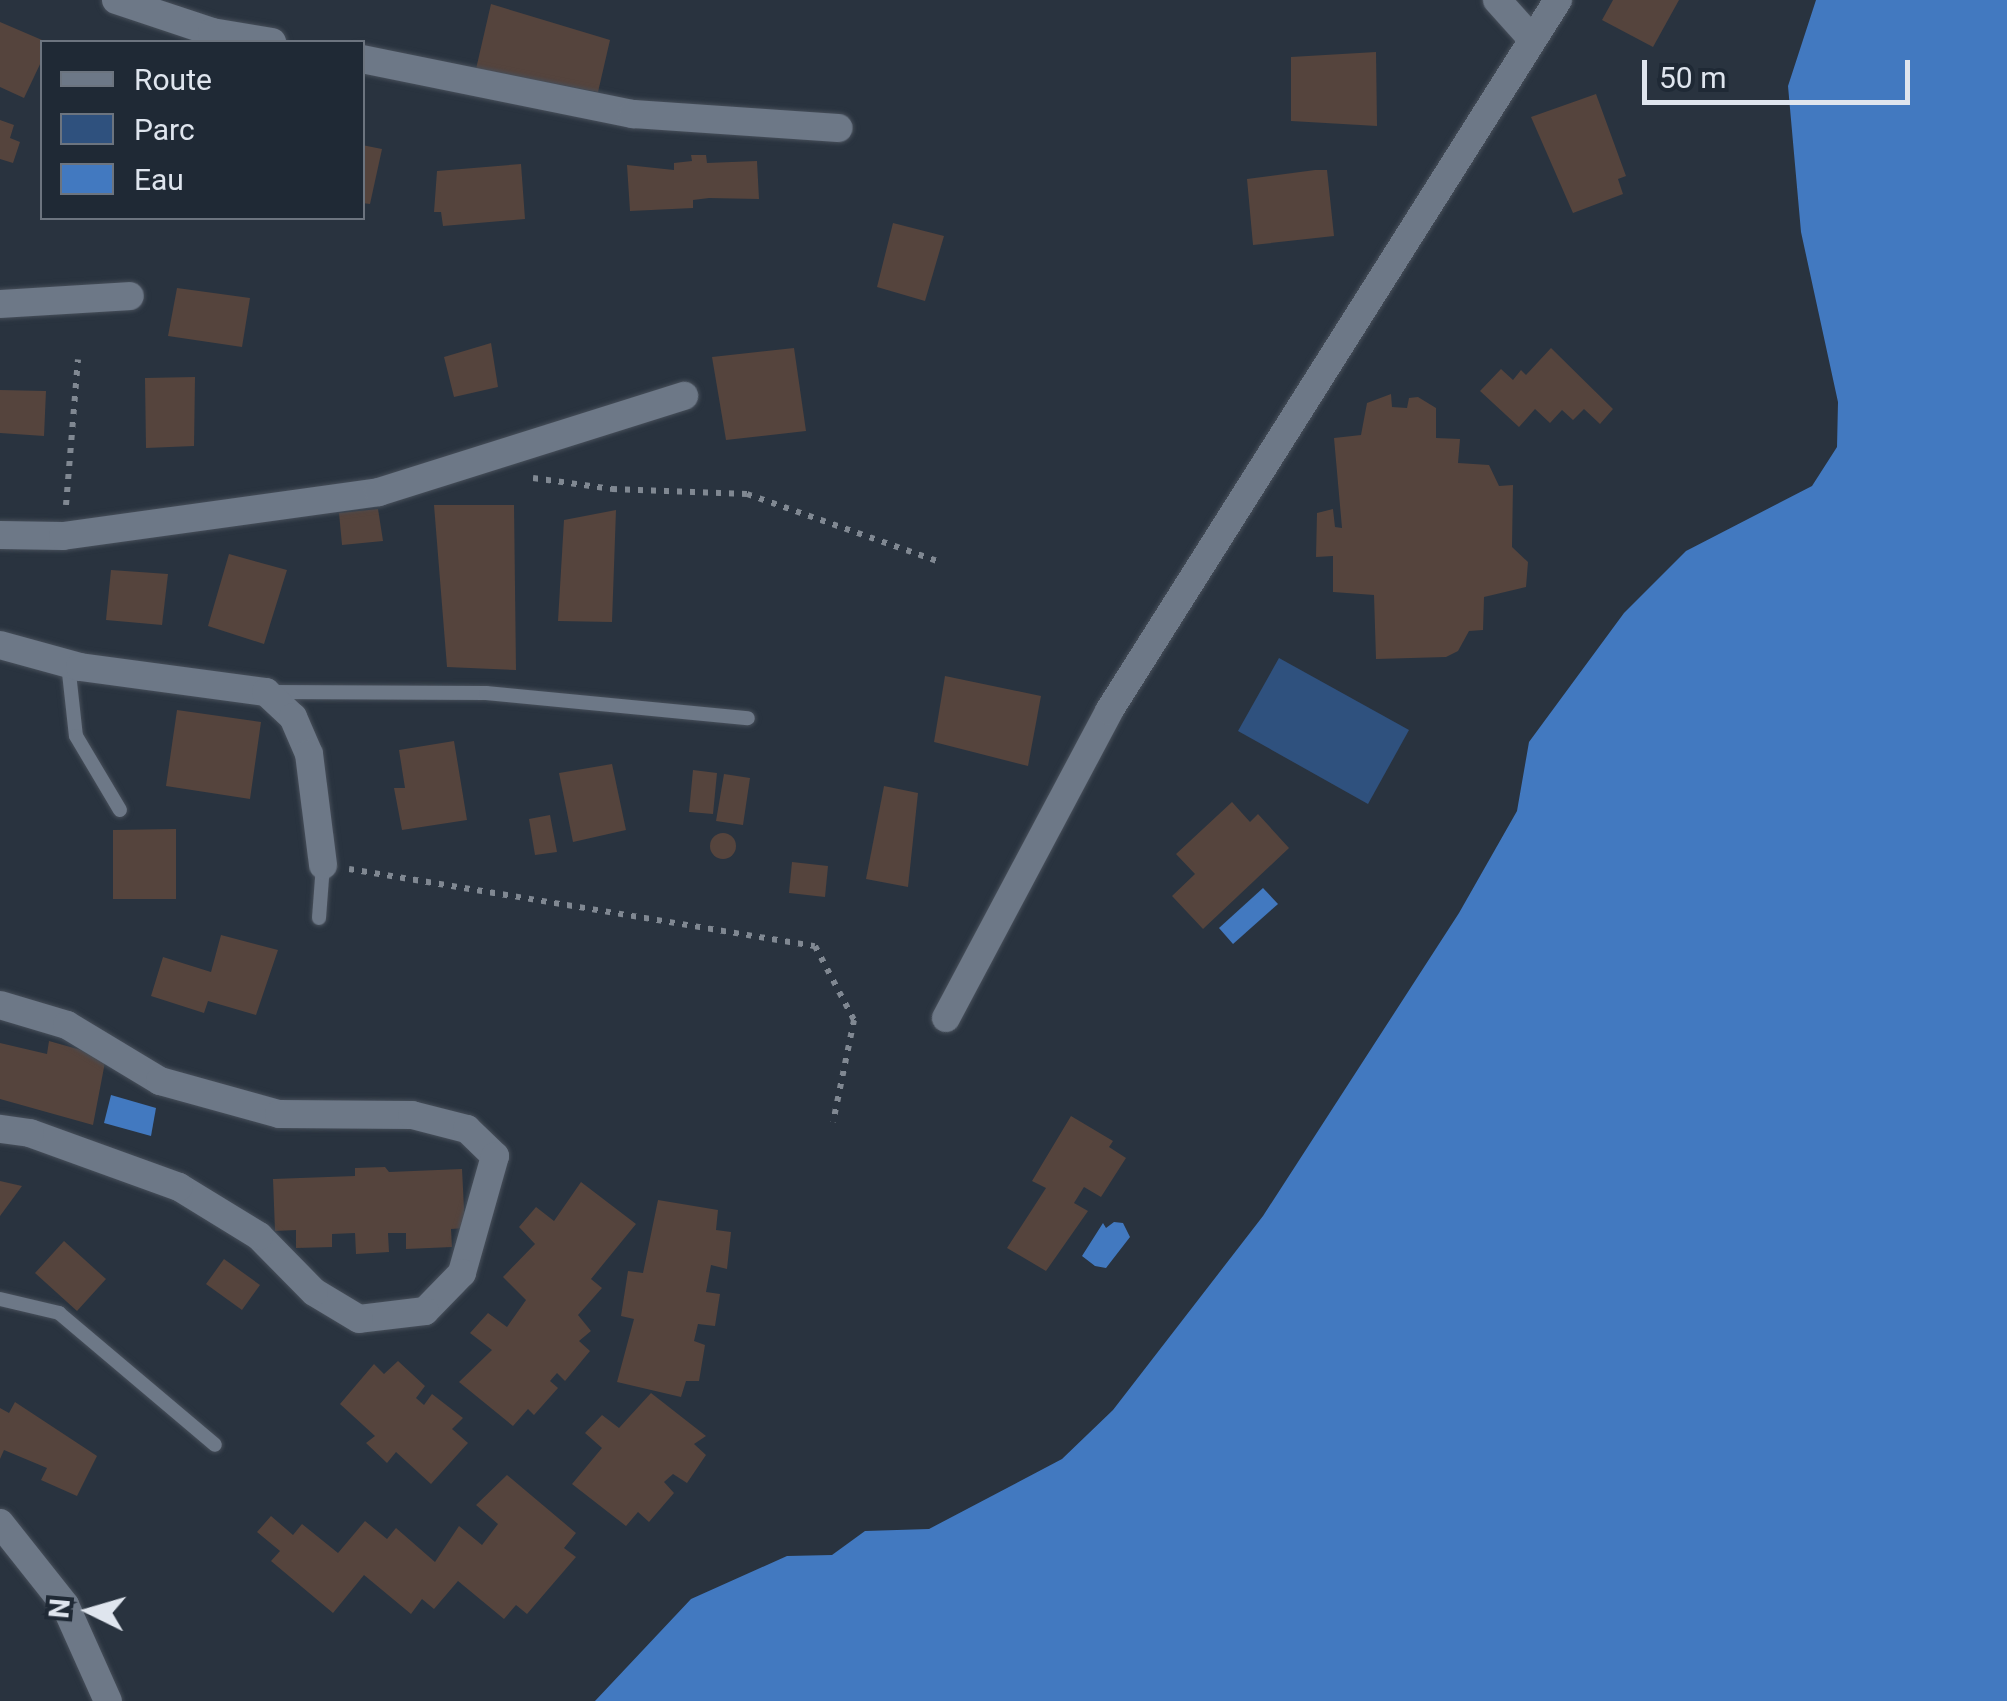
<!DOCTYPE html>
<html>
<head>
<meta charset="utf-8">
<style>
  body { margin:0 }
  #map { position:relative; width:2007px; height:1701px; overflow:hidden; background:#29333f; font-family:Roboto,sans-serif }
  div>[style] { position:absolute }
  .green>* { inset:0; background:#2f517e }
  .water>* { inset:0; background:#4279c0 }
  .building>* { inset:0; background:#55443d }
  .round { border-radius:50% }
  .path>* { height:6px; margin-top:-3px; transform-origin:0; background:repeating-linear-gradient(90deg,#808892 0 5px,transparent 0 13px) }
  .roads { filter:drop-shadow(0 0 2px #474f5a) drop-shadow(0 0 2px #474f5a) }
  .service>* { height:14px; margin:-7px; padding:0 7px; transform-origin:7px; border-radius:7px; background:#6d7887 }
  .minor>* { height:28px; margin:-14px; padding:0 14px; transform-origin:14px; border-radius:14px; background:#6d7887 }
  span { translate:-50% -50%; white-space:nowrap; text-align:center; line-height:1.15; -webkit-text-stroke:9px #1f2935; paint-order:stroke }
  .legend { position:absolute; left:40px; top:40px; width:325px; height:180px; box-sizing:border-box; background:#1f2935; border:2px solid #6c747f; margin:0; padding:12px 18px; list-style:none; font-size:30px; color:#dfe5ee }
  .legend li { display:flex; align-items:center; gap:20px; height:50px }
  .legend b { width:50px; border:2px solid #6c747f }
  .north { position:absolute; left:40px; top:1561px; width:100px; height:100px; -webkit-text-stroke:8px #1f2935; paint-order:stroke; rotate:275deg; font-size:28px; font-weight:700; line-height:40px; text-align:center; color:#dfe5ee }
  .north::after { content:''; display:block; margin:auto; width:35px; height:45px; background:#dfe5ee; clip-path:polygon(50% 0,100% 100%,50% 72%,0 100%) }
  .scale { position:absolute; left:1642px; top:60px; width:268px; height:45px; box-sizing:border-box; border:5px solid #dfe5ee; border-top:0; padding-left:12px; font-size:30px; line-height:35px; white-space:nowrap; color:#dfe5ee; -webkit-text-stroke:8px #1f2935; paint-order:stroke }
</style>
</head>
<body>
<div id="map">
  <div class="green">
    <div style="clip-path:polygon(1279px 658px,1409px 730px,1368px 804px,1238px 731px)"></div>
  </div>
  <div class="water">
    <div style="clip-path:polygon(1816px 0,2007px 0,2007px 1701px,595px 1701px,691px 1599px,787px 1556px,832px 1555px,865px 1531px,929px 1529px,1062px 1459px,1113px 1410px,1263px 1216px,1459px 913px,1517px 811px,1529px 742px,1624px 613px,1686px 551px,1812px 486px,1837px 447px,1838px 402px,1801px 232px,1788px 86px)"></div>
    <div style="clip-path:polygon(1263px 888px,1278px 904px,1233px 944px,1219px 928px)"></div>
    <div style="clip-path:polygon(111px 1095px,156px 1108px,151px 1136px,104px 1123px)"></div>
    <div style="clip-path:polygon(1114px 1222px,1123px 1223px,1130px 1237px,1106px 1268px,1095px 1266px,1082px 1256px,1103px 1223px,1106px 1228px)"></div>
  </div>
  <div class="building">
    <div style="clip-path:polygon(1613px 0,1679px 0,1653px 47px,1602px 20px)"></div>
    <div style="clip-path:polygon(491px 4px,610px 40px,598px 92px,476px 69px)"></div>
    <div style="clip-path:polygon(0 22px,42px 40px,42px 60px,24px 98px,0 87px)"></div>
    <div style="clip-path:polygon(1376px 52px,1377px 126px,1291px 121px,1291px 57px)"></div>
    <div style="clip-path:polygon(1596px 94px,1626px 176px,1618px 179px,1623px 194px,1573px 213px,1531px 117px)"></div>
    <div style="clip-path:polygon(0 120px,14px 125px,10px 138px,20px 142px,13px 163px,0 159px)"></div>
    <div style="clip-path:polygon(362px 145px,382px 149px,370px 204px,362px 203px)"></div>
    <div style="clip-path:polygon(691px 155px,706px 155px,707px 163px,757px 161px,759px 199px,709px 198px,693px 200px,693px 208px,630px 211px,627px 165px,674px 170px,674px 163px,692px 161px)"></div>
    <div style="clip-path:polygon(521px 164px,525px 219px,443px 226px,441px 212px,434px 212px,437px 171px)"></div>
    <div style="clip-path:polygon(1315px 170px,1327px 170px,1334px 236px,1253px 245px,1247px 179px)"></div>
    <div style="clip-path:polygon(893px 223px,944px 236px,925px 301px,877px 287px)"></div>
    <div style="clip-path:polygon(177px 288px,250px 298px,242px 347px,168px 336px)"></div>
    <div style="clip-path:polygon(491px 343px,498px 387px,454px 397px,444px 357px)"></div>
    <div style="clip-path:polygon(794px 348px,806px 431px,726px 440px,712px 357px)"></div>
    <div style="clip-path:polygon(1551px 348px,1613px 409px,1600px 424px,1584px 409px,1573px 420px,1562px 410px,1550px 423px,1535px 409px,1519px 427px,1480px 391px,1501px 369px,1513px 380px,1521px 370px,1526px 375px)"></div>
    <div style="clip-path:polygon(195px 377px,194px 446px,146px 448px,145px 378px)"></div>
    <div style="clip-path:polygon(0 390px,46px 391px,44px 436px,0 433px)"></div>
    <div style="clip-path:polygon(1391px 394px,1392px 407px,1407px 408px,1409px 398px,1418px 397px,1436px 408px,1436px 438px,1460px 439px,1458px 463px,1489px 465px,1499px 486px,1513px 485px,1512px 547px,1528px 562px,1526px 587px,1484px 597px,1483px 630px,1469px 631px,1458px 651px,1446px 657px,1376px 659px,1374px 595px,1333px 592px,1333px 556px,1316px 557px,1317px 513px,1333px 509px,1335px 527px,1342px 528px,1334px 438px,1361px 435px,1367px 403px)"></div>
    <div style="clip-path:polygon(434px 505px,514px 505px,516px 670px,447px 667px)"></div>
    <div style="clip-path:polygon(378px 509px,383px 541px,342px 545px,339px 513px)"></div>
    <div style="clip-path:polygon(616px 510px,612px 622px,558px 621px,564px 520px)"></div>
    <div style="clip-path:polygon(229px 554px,287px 570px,264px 644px,208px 626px)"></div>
    <div style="clip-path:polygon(111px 570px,168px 574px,162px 625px,106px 620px)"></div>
    <div style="clip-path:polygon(945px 676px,1041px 696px,1028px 766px,934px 742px)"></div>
    <div style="clip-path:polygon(177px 710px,261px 722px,250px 799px,166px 786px)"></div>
    <div style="clip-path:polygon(454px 741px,467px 820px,402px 830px,394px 788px,405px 788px,399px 750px)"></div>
    <div style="clip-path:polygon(612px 764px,626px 830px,573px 842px,559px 773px)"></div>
    <div style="clip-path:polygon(693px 770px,717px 773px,713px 814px,689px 812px)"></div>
    <div style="clip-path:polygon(724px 774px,750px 778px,743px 825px,716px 821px)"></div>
    <div style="clip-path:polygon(884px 786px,918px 793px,908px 887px,866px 879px)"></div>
    <div style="clip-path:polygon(1232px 802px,1250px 822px,1258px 814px,1289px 848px,1203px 929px,1172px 896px,1195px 874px,1176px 854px)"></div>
    <div style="clip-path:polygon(550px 815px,557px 852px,535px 855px,529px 819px)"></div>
    <div style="clip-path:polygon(176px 829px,176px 899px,113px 899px,113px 830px)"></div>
    <div class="round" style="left:710px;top:833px;width:26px;height:26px"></div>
    <div style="clip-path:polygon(792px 862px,828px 866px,825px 897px,789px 893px)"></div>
    <div style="clip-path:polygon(221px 935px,278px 950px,256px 1015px,208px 1001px,204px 1013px,151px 996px,163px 957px,211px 972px)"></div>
    <div style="clip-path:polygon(49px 1041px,106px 1057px,93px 1125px,0 1099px,0 1043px,47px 1054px)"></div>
    <div style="clip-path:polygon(1071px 1116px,1113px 1141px,1109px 1147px,1126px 1158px,1101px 1197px,1084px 1187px,1074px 1203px,1088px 1211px,1046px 1271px,1007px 1248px,1046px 1188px,1032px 1181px)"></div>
    <div style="clip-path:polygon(385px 1167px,389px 1172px,462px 1169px,465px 1228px,451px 1229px,452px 1247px,406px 1249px,406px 1233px,388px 1233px,389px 1252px,356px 1254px,355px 1233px,332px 1234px,332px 1247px,296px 1248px,296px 1230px,275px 1231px,273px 1179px,355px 1176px,355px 1168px)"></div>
    <div style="clip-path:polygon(0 1181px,22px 1186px,0 1216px)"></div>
    <div style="clip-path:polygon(581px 1182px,636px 1224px,591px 1279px,602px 1288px,578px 1315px,591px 1331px,579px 1341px,590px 1351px,565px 1381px,557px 1373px,550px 1381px,558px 1388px,534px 1415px,528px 1409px,513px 1426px,459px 1382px,492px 1350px,470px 1333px,488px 1313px,507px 1327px,526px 1300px,503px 1277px,535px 1244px,519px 1227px,536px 1207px,554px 1221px)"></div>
    <div style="clip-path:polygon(658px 1200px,718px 1210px,716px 1230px,731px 1232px,727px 1269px,711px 1265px,706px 1292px,720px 1294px,715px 1326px,698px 1324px,694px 1341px,705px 1345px,699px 1381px,686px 1381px,681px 1397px,617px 1382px,634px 1319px,621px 1316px,628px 1271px,643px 1273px)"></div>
    <div style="clip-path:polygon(64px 1241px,106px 1279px,77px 1311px,35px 1273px)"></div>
    <div style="clip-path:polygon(224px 1259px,260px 1285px,242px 1310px,206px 1284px)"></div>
    <div style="clip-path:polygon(398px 1361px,425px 1386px,416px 1398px,424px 1405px,432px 1394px,463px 1418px,452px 1429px,468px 1443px,431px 1484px,396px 1452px,387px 1463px,366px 1443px,375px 1436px,340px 1404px,374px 1364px,384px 1374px)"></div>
    <div style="clip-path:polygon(651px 1393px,706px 1436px,694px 1444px,706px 1455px,687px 1483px,673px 1474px,664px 1482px,674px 1493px,649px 1522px,638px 1512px,626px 1526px,572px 1484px,602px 1448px,585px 1433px,602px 1415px,619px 1428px)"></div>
    <div style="clip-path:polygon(15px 1402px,97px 1456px,77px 1496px,41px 1480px,47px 1468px,4px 1450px,0 1459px,0 1408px,9px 1413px)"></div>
    <div style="clip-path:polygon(507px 1475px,576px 1533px,564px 1548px,576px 1557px,527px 1614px,516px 1605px,504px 1619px,458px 1581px,434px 1609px,422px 1599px,411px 1614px,364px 1575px,333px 1613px,271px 1561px,280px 1551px,257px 1532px,271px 1516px,293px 1535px,302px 1524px,338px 1553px,365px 1521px,387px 1539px,396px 1528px,435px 1562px,459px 1526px,482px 1545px,498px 1524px,476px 1505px)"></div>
  </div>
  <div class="path">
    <div style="left:533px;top:478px;width:80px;rotate:7.9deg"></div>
    <div style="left:612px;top:489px;width:135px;rotate:2.1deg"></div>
    <div style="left:747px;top:494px;width:205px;rotate:19.4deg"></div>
    <div style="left:66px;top:505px;width:146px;rotate:-85.3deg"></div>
    <div style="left:349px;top:869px;width:472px;rotate:9.4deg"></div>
    <div style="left:815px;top:946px;width:84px;rotate:62.2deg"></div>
    <div style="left:854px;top:1020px;width:104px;rotate:101.6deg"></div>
  </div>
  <div class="roads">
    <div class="service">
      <div style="left:68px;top:664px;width:72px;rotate:83.7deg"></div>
      <div style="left:76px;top:736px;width:86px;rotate:59.3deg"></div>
      <div style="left:272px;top:692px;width:214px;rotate:0.3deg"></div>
      <div style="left:486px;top:693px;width:263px;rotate:5.5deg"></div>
      <div style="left:319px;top:918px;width:53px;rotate:-85.7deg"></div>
      <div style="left:0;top:1299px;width:61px;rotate:13.3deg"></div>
      <div style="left:59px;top:1313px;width:204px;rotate:40.2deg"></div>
    </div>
    <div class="minor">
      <div style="left:116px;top:0;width:101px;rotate:18.4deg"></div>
      <div style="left:212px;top:32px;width:61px;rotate:9.5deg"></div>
      <div style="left:1497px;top:0;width:52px;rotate:48.1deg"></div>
      <div style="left:362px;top:59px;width:277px;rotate:11.5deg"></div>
      <div style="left:633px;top:114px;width:206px;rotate:3.9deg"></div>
      <div style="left:0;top:304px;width:130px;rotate:-3.5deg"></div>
      <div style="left:0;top:535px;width:63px;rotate:0.9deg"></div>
      <div style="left:63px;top:536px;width:319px;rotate:-7.9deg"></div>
      <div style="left:379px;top:492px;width:320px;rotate:-17.5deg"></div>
      <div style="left:0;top:645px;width:83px;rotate:15.4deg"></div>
      <div style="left:80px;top:667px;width:188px;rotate:7.7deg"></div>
      <div style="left:266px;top:692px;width:37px;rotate:43deg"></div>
      <div style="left:293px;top:717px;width:40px;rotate:66.6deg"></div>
      <div style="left:309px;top:754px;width:112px;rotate:82.8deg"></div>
      <div style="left:0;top:1005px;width:70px;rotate:16.6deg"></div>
      <div style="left:67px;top:1025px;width:109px;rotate:31.1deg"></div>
      <div style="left:160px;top:1081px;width:123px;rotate:15.5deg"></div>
      <div style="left:279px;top:1114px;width:133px;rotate:0.4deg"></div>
      <div style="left:412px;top:1115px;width:57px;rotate:14.3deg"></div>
      <div style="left:467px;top:1129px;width:39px;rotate:44deg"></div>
      <div style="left:495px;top:1156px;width:122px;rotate:105.8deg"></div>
      <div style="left:462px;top:1273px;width:53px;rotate:134.2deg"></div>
      <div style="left:425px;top:1311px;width:66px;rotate:173.1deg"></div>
      <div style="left:359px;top:1319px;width:52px;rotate:-149deg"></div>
      <div style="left:314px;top:1292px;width:78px;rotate:-134.5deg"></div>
      <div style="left:259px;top:1236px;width:94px;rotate:-148.5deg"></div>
      <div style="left:179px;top:1187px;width:158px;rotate:-160.1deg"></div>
      <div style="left:30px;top:1133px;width:30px;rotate:-172deg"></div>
      <div style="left:946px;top:1018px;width:348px;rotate:-62deg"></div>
      <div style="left:1109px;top:711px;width:841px;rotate:-57.73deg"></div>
      <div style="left:0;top:1523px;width:105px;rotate:51.6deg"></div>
      <div style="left:65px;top:1605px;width:105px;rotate:65.9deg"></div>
    </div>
  </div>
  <ul class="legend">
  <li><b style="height:12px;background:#6d7887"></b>Route</li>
  <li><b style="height:28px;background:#2f517e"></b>Parc</li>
  <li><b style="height:28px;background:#4279c0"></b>Eau</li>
  </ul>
  <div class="north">N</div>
  <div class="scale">50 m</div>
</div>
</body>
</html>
